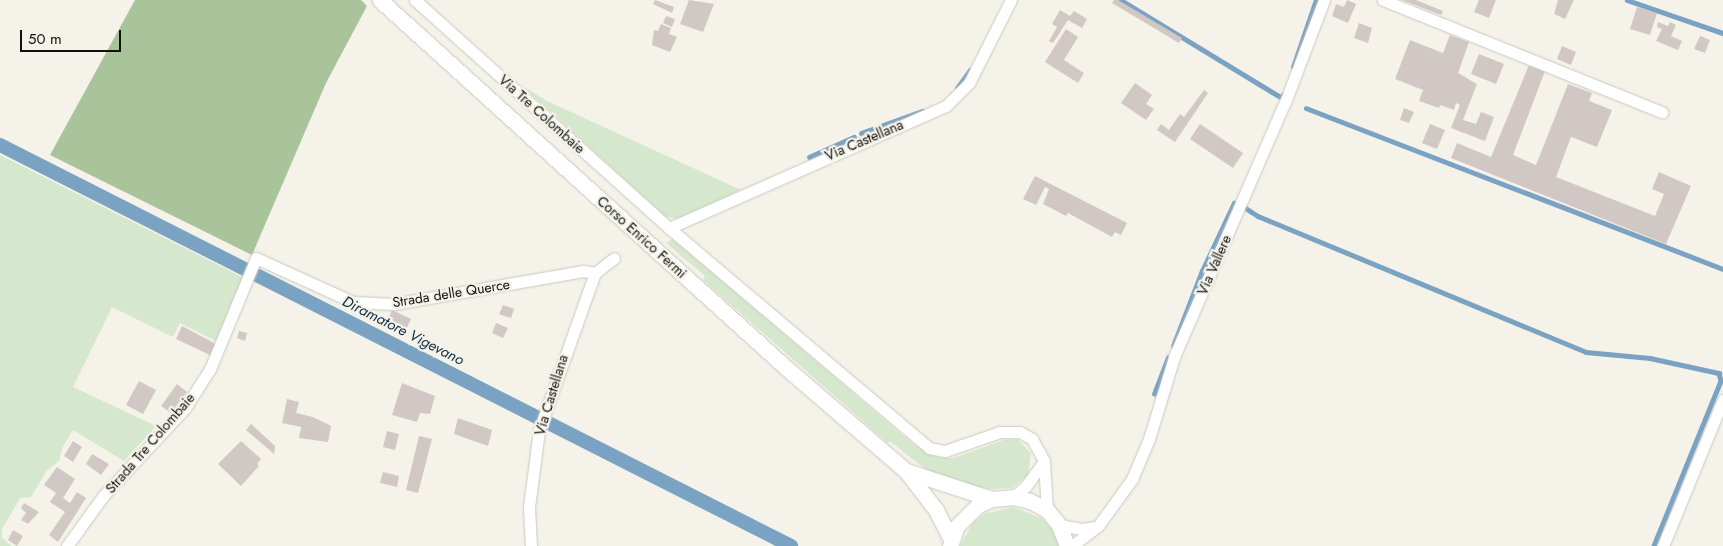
<!DOCTYPE html>
<html>
<head>
<meta charset="utf-8">
<style>
  body { margin:0 }
  #map { position:relative; width:1723px; height:546px; overflow:hidden; background:#f4f2e9; font-family:Jost,sans-serif }
  div>[style] { position:absolute }
  .green>* { inset:0; background:#d5e7cc }
  .forest>* { inset:0; background:#a9c49a }
  .stream>* { height:4.5px; margin:-2.25px; padding:0 2.25px; transform-origin:2.25px; border-radius:2.25px; background:#7aa2c2 }
  .canal>* { height:14px; margin:-7px; padding:0 7px; transform-origin:7px; border-radius:7px; background:#7aa2c2 }
  .building>* { inset:0; background:#d1c8c5 }
  .roads { filter:drop-shadow(0 0 1px #cac9c0) drop-shadow(0 0 1px #cac9c0) }
  .minor>* { height:11px; margin:-5.5px; padding:0 5.5px; transform-origin:5.5px; border-radius:5.5px; background:#fff }
  .secondary>* { height:15px; margin:-7.5px; padding:0 7.5px; transform-origin:7.5px; border-radius:7.5px; background:#fff }
  span { translate:-50% -50%; white-space:nowrap; text-align:center; line-height:1.15; -webkit-text-stroke:4.5px #f4f2e9; paint-order:stroke }
  .street-label { font-size:14px; color:#11110e }
  .water-label { font-size:15px; color:#0d2e45; font-style:italic }
  .scale { position:absolute; left:20px; top:30px; width:101px; height:22px; box-sizing:border-box; border:2px solid #11110e; border-top:0; padding-left:6px; font-size:15px; line-height:18px; white-space:nowrap; color:#11110e; -webkit-text-stroke:4px #f4f2e9; paint-order:stroke }
</style>
</head>
<body>
<div id="map">
  <div class="green">
    <div style="clip-path:polygon(521px 85px,547px 101px,741px 190px,678px 219px,665px 216px)"></div>
    <div style="clip-path:polygon(0 155px,244px 278px,216px 341px,180px 323px,173px 337px,112px 307px,73px 387px,156px 426px,124px 461px,73px 430px,63px 446px,59px 461px,47px 470px,31px 497px,20px 498px,2px 529px,2px 538px,12px 546px,0 546px)"></div>
    <div style="clip-path:polygon(673px 239px,914px 445px,940px 458px,954px 458px,1004px 440px,1017px 439px,1031px 453px,1028px 476px,1011px 488px,990px 489px,947px 480px,929px 472px,890px 441px,888px 443px,703px 280px,705px 276px,666px 243px)"></div>
    <div style="clip-path:polygon(1013px 507px,1041px 518px,1052px 529px,1059px 546px,960px 546px,972px 524px,984px 514px)"></div>
  </div>
  <div class="forest">
    <div style="clip-path:polygon(135px 0,361px 0,367px 6px,326px 83px,252px 255px,50px 155px)"></div>
  </div>
  <div class="stream">
    <div style="left:1121px;top:0;width:188px;rotate:31.3deg"></div>
    <div style="left:1282px;top:98px;width:3px;rotate:-72deg"></div>
    <div style="left:1627px;top:0;width:102px;rotate:19deg"></div>
    <div style="left:1293px;top:67px;width:71px;rotate:-71.1deg"></div>
    <div style="left:957px;top:88px;width:22px;rotate:-54deg"></div>
    <div style="left:1306px;top:108px;width:447px;rotate:21.1deg"></div>
    <div style="left:861px;top:133px;width:65px;rotate:-19.8deg"></div>
    <div style="left:809px;top:157px;width:49px;rotate:-24deg"></div>
    <div style="left:1244px;top:207px;width:17px;rotate:33deg"></div>
    <div style="left:1258px;top:216px;width:355px;rotate:22.5deg"></div>
    <div style="left:1586px;top:352px;width:64px;rotate:5.4deg"></div>
    <div style="left:1650px;top:358px;width:71px;rotate:12.3deg"></div>
    <div style="left:1719px;top:373px;width:8px;rotate:76deg"></div>
    <div style="left:1721px;top:381px;width:178px;rotate:112.1deg"></div>
    <div style="left:1173px;top:346px;width:80px;rotate:-68.9deg"></div>
    <div style="left:1202px;top:271px;width:75px;rotate:-64.8deg"></div>
    <div style="left:1154px;top:394px;width:39px;rotate:-69deg"></div>
  </div>
  <div class="canal">
    <div style="left:0;top:145px;width:887px;rotate:26.88deg"></div>
  </div>
  <div class="building">
    <div style="clip-path:polygon(655px 0,674px 7px,672px 13px,653px 4px)"></div>
    <div style="clip-path:polygon(689px 0,714px 4px,703px 32px,680px 24px)"></div>
    <div style="clip-path:polygon(1114px 0,1118px 0,1182px 38px,1179px 43px,1112px 3px)"></div>
    <div style="clip-path:polygon(1347px 0,1356px 4px,1348px 23px,1332px 16px,1336px 4px,1344px 7px)"></div>
    <div style="clip-path:polygon(1402px 0,1416px 0,1443px 11px,1441px 15px)"></div>
    <div style="clip-path:polygon(1479px 0,1496px 0,1489px 18px,1474px 12px)"></div>
    <div style="clip-path:polygon(1558px 0,1574px 0,1565px 19px,1554px 14px)"></div>
    <div style="clip-path:polygon(1637px 7px,1657px 13px,1650px 35px,1630px 29px)"></div>
    <div style="clip-path:polygon(1060px 10px,1070px 16px,1074px 11px,1087px 19px,1082px 28px,1068px 20px,1053px 43px,1049px 41px,1057px 27px,1052px 24px)"></div>
    <div style="clip-path:polygon(666px 16px,675px 19px,672px 27px,663px 23px)"></div>
    <div style="clip-path:polygon(1658px 22px,1668px 26px,1670px 22px,1676px 25px,1671px 36px,1682px 41px,1678px 50px,1656px 41px,1662px 29px,1657px 27px)"></div>
    <div style="clip-path:polygon(1359px 23px,1372px 28px,1368px 43px,1354px 38px)"></div>
    <div style="clip-path:polygon(661px 24px,671px 28px,669px 34px,677px 37px,670px 52px,652px 45px,654px 30px,658px 31px)"></div>
    <div style="clip-path:polygon(1066px 29px,1078px 37px,1064px 60px,1084px 73px,1078px 83px,1045px 62px)"></div>
    <div style="clip-path:polygon(1450px 35px,1469px 42px,1458px 73px,1477px 84px,1463px 120px,1476px 124px,1481px 112px,1494px 117px,1485px 141px,1451px 128px,1460px 105px,1456px 103px,1454px 110px,1440px 105px,1439px 108px,1419px 101px,1423px 90px,1395px 79px,1410px 40px,1443px 53px)"></div>
    <div style="clip-path:polygon(1700px 36px,1710px 40px,1705px 53px,1694px 49px)"></div>
    <div style="clip-path:polygon(1562px 46px,1576px 52px,1571px 65px,1557px 59px)"></div>
    <div style="clip-path:polygon(1479px 54px,1504px 64px,1496px 84px,1471px 74px)"></div>
    <div style="clip-path:polygon(1529px 65px,1545px 71px,1513px 155px,1536px 165px,1568px 84px,1592px 93px,1589px 101px,1612px 110px,1597px 147px,1571px 137px,1556px 177px,1655px 216px,1664px 194px,1652px 189px,1659px 172px,1691px 186px,1666px 244px,1451px 158px,1457px 143px,1491px 157px)"></div>
    <div style="clip-path:polygon(1135px 83px,1152px 95px,1146px 104px,1154px 109px,1146px 120px,1121px 103px)"></div>
    <div style="clip-path:polygon(1204px 90px,1208px 93px,1175px 142px,1157px 130px,1161px 124px,1169px 130px,1180px 114px,1184px 117px)"></div>
    <div style="clip-path:polygon(1404px 108px,1414px 112px,1409px 123px,1400px 120px)"></div>
    <div style="clip-path:polygon(1200px 124px,1243px 153px,1233px 168px,1190px 139px)"></div>
    <div style="clip-path:polygon(1430px 124px,1445px 130px,1437px 149px,1422px 143px)"></div>
    <div style="clip-path:polygon(1035px 176px,1127px 223px,1121px 235px,1115px 232px,1112px 237px,1068px 213px,1066px 216px,1043px 204px,1049px 189px,1045px 187px,1036px 205px,1023px 199px)"></div>
    <div style="clip-path:polygon(503px 305px,514px 309px,511px 318px,499px 314px)"></div>
    <div style="clip-path:polygon(392px 310px,411px 319px,406px 330px,387px 322px)"></div>
    <div style="clip-path:polygon(496px 323px,508px 328px,503px 338px,492px 333px)"></div>
    <div style="clip-path:polygon(182px 326px,216px 344px,212px 356px,176px 339px)"></div>
    <div style="clip-path:polygon(239px 331px,247px 333px,245px 341px,237px 338px)"></div>
    <div style="clip-path:polygon(139px 381px,156px 390px,143px 414px,126px 405px)"></div>
    <div style="clip-path:polygon(402px 383px,435px 396px,430px 414px,420px 413px,417px 422px,392px 415px)"></div>
    <div style="clip-path:polygon(177px 384px,187px 392px,171px 413px,161px 406px)"></div>
    <div style="clip-path:polygon(287px 399px,299px 402px,296px 413px,313px 417px,331px 426px,328px 442px,299px 438px,301px 427px,282px 423px)"></div>
    <div style="clip-path:polygon(458px 418px,492px 430px,488px 446px,454px 434px)"></div>
    <div style="clip-path:polygon(251px 424px,275px 446px,274px 454px,246px 430px)"></div>
    <div style="clip-path:polygon(387px 431px,399px 434px,395px 450px,383px 447px)"></div>
    <div style="clip-path:polygon(419px 436px,432px 439px,418px 493px,406px 490px)"></div>
    <div style="clip-path:polygon(73px 441px,82px 447px,73px 462px,64px 456px)"></div>
    <div style="clip-path:polygon(241px 441px,261px 459px,257px 464px,259px 466px,241px 486px,218px 464px)"></div>
    <div style="clip-path:polygon(92px 454px,109px 464px,101px 475px,86px 464px)"></div>
    <div style="clip-path:polygon(57px 467px,75px 479px,63px 498px,70px 503px,77px 492px,86px 498px,58px 542px,49px 535px,65px 512px,50px 502px,56px 493px,44px 485px)"></div>
    <div style="clip-path:polygon(383px 472px,399px 476px,397px 487px,380px 483px)"></div>
    <div style="clip-path:polygon(24px 503px,39px 512px,28px 524px,21px 520px,26px 513px,21px 508px)"></div>
    <div style="clip-path:polygon(13px 530px,23px 536px,17px 546px,8px 540px)"></div>
  </div>
  <div class="roads">
    <div class="minor">
      <div style="left:415px;top:0;width:341px;rotate:41.9deg"></div>
      <div style="left:669px;top:228px;width:341px;rotate:40.2deg"></div>
      <div style="left:929px;top:448px;width:16px;rotate:11deg"></div>
      <div style="left:945px;top:451px;width:58px;rotate:-19.1deg"></div>
      <div style="left:1000px;top:432px;width:20px"></div>
      <div style="left:1020px;top:432px;width:14px;rotate:30deg"></div>
      <div style="left:1032px;top:439px;width:25px;rotate:61deg"></div>
      <div style="left:1044px;top:461px;width:49px;rotate:86.5deg"></div>
      <div style="left:1383px;top:0;width:301px;rotate:21.9deg"></div>
      <div style="left:669px;top:228px;width:303px;rotate:-23.8deg"></div>
      <div style="left:946px;top:106px;width:33px;rotate:-45deg"></div>
      <div style="left:969px;top:83px;width:93px;rotate:-63.2deg"></div>
      <div style="left:1013px;top:497px;width:17px;rotate:-40deg"></div>
      <div style="left:1026px;top:486px;width:31px;rotate:-54deg"></div>
      <div style="left:1059px;top:525px;width:23px;rotate:10deg"></div>
      <div style="left:1082px;top:529px;width:12px;rotate:-9deg"></div>
      <div style="left:67px;top:546px;width:62px;rotate:-54.2deg"></div>
      <div style="left:103px;top:496px;width:120px;rotate:-47deg"></div>
      <div style="left:185px;top:408px;width:46px;rotate:-57.3deg"></div>
      <div style="left:210px;top:369px;width:120px;rotate:-67.5deg"></div>
      <div style="left:256px;top:258px;width:107px;rotate:24.4deg"></div>
      <div style="left:353px;top:302px;width:41px;rotate:2.8deg"></div>
      <div style="left:394px;top:304px;width:192px;rotate:-9.9deg"></div>
      <div style="left:583px;top:271px;width:12px;rotate:9deg"></div>
      <div style="left:531px;top:546px;width:39px;rotate:-93deg"></div>
      <div style="left:529px;top:507px;width:78px;rotate:-82.6deg"></div>
      <div style="left:539px;top:430px;width:167px;rotate:-70.4deg"></div>
      <div style="left:595px;top:273px;width:24px;rotate:-38deg"></div>
      <div style="left:1072px;top:546px;width:33px;rotate:-38deg"></div>
      <div style="left:1098px;top:526px;width:58px;rotate:-54.1deg"></div>
      <div style="left:1132px;top:479px;width:43px;rotate:-67deg"></div>
      <div style="left:1149px;top:439px;width:86px;rotate:-73deg"></div>
      <div style="left:1174px;top:357px;width:280px;rotate:-66.5deg"></div>
      <div style="left:1286px;top:100px;width:107px;rotate:-69.2deg"></div>
      <div style="left:1663px;top:546px;width:158px;rotate:-67.7deg"></div>
    </div>
    <div class="secondary">
      <div style="left:380px;top:0;width:545px;rotate:42.17deg"></div>
      <div style="left:784px;top:366px;width:161px;rotate:40.7deg"></div>
      <div style="left:906px;top:471px;width:49px;rotate:52.4deg"></div>
      <div style="left:936px;top:510px;width:34px;rotate:63deg"></div>
      <div style="left:906px;top:471px;width:90px;rotate:18deg"></div>
      <div style="left:950px;top:546px;width:21px;rotate:-71deg"></div>
      <div style="left:957px;top:526px;width:30px;rotate:-45deg"></div>
      <div style="left:978px;top:505px;width:15px;rotate:-23deg"></div>
      <div style="left:992px;top:499px;width:21px;rotate:-5deg"></div>
      <div style="left:1013px;top:497px;width:17px;rotate:13deg"></div>
      <div style="left:1030px;top:501px;width:19px;rotate:28deg"></div>
      <div style="left:1047px;top:510px;width:19px;rotate:51deg"></div>
      <div style="left:1059px;top:525px;width:22px;rotate:69deg"></div>
    </div>
  </div>
  <div class="street-label">
    <span style="left:542px;top:114px;rotate:42deg">Via Tre Colombaie</span>
    <span style="left:864px;top:140px;rotate:-23deg">Via Castellana</span>
    <span style="left:642px;top:237px;rotate:42deg">Corso Enrico Fermi</span>
    <span style="left:1214px;top:265px;rotate:-66deg">Via Vallere</span>
    <span style="left:451px;top:293px;rotate:-9deg">Strada delle Querce</span>
    <span style="left:551px;top:395px;rotate:-73deg">Via Castellana</span>
    <span style="left:150px;top:443px;rotate:-49deg">Strada Tre Colombaie</span>
  </div>
  <div class="water-label">
    <span style="left:403px;top:331px;rotate:27deg">Diramatore Vigevano</span>
  </div>
  <div class="scale">50 m</div>
</div>
</body>
</html>
